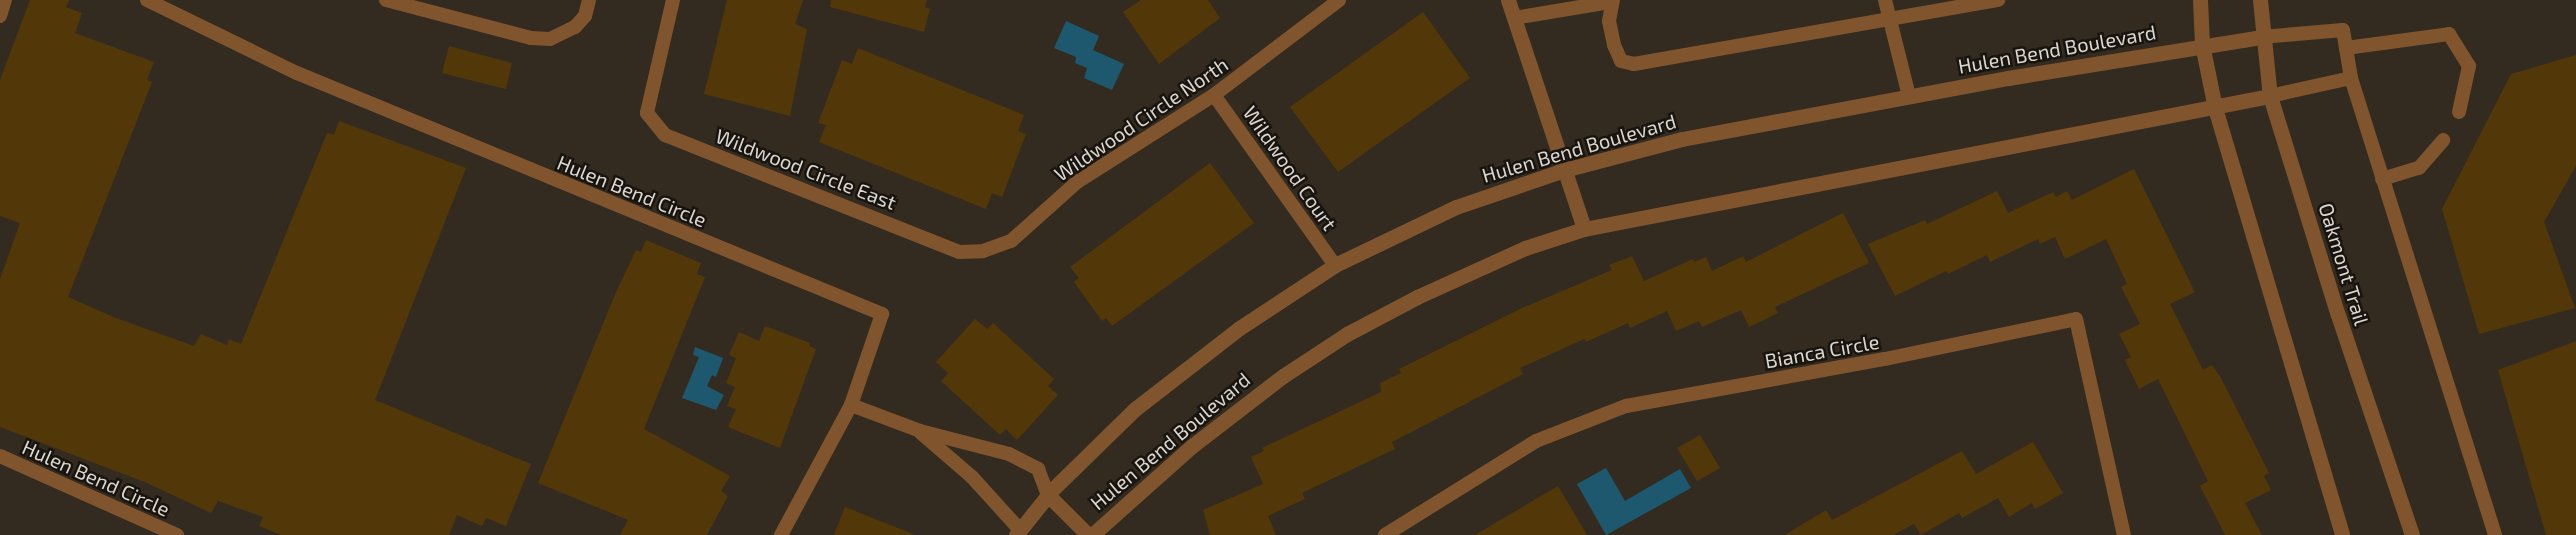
<!DOCTYPE html>
<html>
<head>
<meta charset="utf-8">
<style>
  body { margin:0 }
  #map { position:relative; width:2576px; height:535px; overflow:hidden; background:#332b1f; font-family:"Exo 2",sans-serif }
  div>[style] { position:absolute }
  .water>* { inset:0; background:#1d586e }
  .building>* { inset:0; background:#523809 }
  .service>* { height:14px; margin:-7px; padding:0 7px; transform-origin:7px; border-radius:7px; background:#80552e }
  .minor>* { height:15px; margin:-7.5px; padding:0 7.5px; transform-origin:7.5px; border-radius:7.5px; background:#80552e }
  .tertiary>* { height:15px; margin:-7.5px; padding:0 7.5px; transform-origin:7.5px; border-radius:7.5px; background:#80552e }
  span { translate:-50% -50%; white-space:nowrap; text-align:center; line-height:1.15; -webkit-text-stroke:5px #18140f; paint-order:stroke }
  .street-label { font-size:20px; color:#dcd7cf }
</style>
</head>
<body>
<div id="map">
  <div class="water">
    <div style="clip-path:polygon(1066px 21px,1099px 36px,1093px 50px,1124px 64px,1112px 90px,1084px 78px,1087px 68px,1075px 63px,1076px 57px,1054px 48px)"></div>
    <div style="clip-path:polygon(695px 347px,723px 358px,716px 377px,712px 375px,707px 386px,724px 395px,716px 410px,682px 398px,699px 357px,693px 355px)"></div>
    <div style="clip-path:polygon(1606px 468px,1625px 501px,1680px 469px,1691px 488px,1606px 535px,1577px 484px)"></div>
  </div>
  <div class="building">
    <div style="clip-path:polygon(30px 0,69px 0,66px 7px,82px 13px,75px 33px,154px 62px,147px 80px,152px 82px,68px 297px,116px 318px,194px 346px,201px 334px,227px 345px,229px 339px,241px 344px,327px 133px,334px 135px,339px 121px,466px 168px,375px 400px,531px 464px,506px 526px,486px 518px,482px 526px,457px 515px,449px 535px,281px 535px,259px 526px,263px 517px,218px 501px,211px 513px,147px 483px,0 427px,0 279px,20px 223px,0 216px,0 80px)"></div>
    <div style="clip-path:polygon(727px 0,803px 0,795px 24px,807px 29px,790px 116px,704px 94px)"></div>
    <div style="clip-path:polygon(831px 0,927px 0,925px 7px,930px 9px,924px 32px,830px 7px)"></div>
    <div style="clip-path:polygon(1141px 0,1208px 0,1220px 18px,1159px 64px,1123px 12px)"></div>
    <div style="clip-path:polygon(1423px 12px,1470px 78px,1338px 172px,1290px 107px)"></div>
    <div style="clip-path:polygon(449px 46px,512px 63px,506px 89px,442px 73px)"></div>
    <div style="clip-path:polygon(858px 48px,1024px 115px,1018px 131px,1026px 134px,1002px 197px,992px 193px,986px 209px,819px 142px,826px 125px,818px 123px,842px 60px,852px 64px)"></div>
    <div style="clip-path:polygon(2576px 55px,2576px 166px,2544px 222px,2575px 308px,2479px 334px,2442px 209px,2511px 74px)"></div>
    <div style="clip-path:polygon(1210px 163px,1254px 223px,1112px 326px,1106px 318px,1102px 321px,1074px 282px,1079px 278px,1070px 267px)"></div>
    <div style="clip-path:polygon(2134px 169px,2195px 292px,2170px 304px,2203px 370px,2212px 365px,2221px 378px,2269px 473px,2264px 476px,2271px 490px,2245px 503px,2262px 535px,2225px 535px,2200px 486px,2208px 481px,2158px 379px,2139px 389px,2125px 360px,2131px 357px,2119px 334px,2140px 324px,2121px 287px,2127px 284px,2106px 239px,2065px 259px,2055px 237px,2040px 244px,2038px 239px,1990px 262px,1987px 255px,1948px 274px,1946px 271px,1895px 296px,1868px 244px,1925px 220px,1927px 224px,1997px 191px,2008px 213px,2053px 192px,2056px 197px,2067px 191px,2072px 200px)"></div>
    <div style="clip-path:polygon(1843px 213px,1869px 263px,1775px 307px,1778px 313px,1749px 327px,1741px 310px,1702px 327px,1699px 321px,1676px 331px,1667px 311px,1630px 328px,1628px 323px,1586px 342px,1584px 339px,1520px 368px,1523px 374px,1392px 442px,1395px 449px,1302px 493px,1305px 499px,1268px 516px,1276px 535px,1210px 535px,1203px 510px,1263px 484px,1251px 457px,1264px 451px,1262px 448px,1381px 392px,1380px 383px,1401px 373px,1399px 369px,1522px 308px,1612px 270px,1609px 265px,1632px 256px,1644px 281px,1693px 259px,1694px 262px,1706px 257px,1712px 271px,1743px 256px,1746px 262px)"></div>
    <div style="clip-path:polygon(646px 240px,701px 263px,697px 274px,705px 277px,644px 429px,730px 476px,721px 491px,728px 496px,707px 535px,620px 535px,628px 520px,538px 483px,616px 292px,636px 250px,641px 252px)"></div>
    <div style="clip-path:polygon(975px 319px,987px 329px,993px 323px,1054px 379px,1048px 386px,1058px 395px,1017px 440px,1006px 429px,1000px 435px,941px 381px,948px 373px,936px 362px)"></div>
    <div style="clip-path:polygon(765px 326px,810px 343px,809px 346px,816px 349px,780px 448px,728px 427px,736px 409px,727px 406px,735px 387px,726px 383px,736px 358px,729px 355px,739px 332px,759px 341px)"></div>
    <div style="clip-path:polygon(2576px 341px,2576px 535px,2546px 535px,2498px 370px)"></div>
    <div style="clip-path:polygon(1700px 435px,1720px 468px,1697px 481px,1677px 448px)"></div>
    <div style="clip-path:polygon(2033px 442px,2063px 493px,2035px 509px,2032px 503px,2009px 517px,1998px 498px,1962px 518px,1959px 513px,1921px 535px,1914px 524px,1893px 535px,1785px 535px,1826px 510px,1832px 520px,1962px 451px,1976px 474px)"></div>
    <div style="clip-path:polygon(1558px 486px,1587px 535px,1475px 535px)"></div>
    <div style="clip-path:polygon(845px 507px,913px 534px,912px 535px,834px 535px)"></div>
  </div>
  <div class="service">
    <div style="left:147px;top:0;width:167px;rotate:26deg"></div>
    <div style="left:297px;top:73px;width:633px;rotate:22.39deg"></div>
    <div style="left:882px;top:314px;width:96px;rotate:108.8deg"></div>
    <div style="left:851px;top:405px;width:148px;rotate:118.3deg"></div>
    <div style="left:386px;top:0;width:150px;rotate:14.7deg"></div>
    <div style="left:531px;top:38px;width:19px;rotate:3deg"></div>
    <div style="left:550px;top:39px;width:28px;rotate:-26deg"></div>
    <div style="left:575px;top:27px;width:15px;rotate:-48deg"></div>
    <div style="left:585px;top:16px;width:16px;rotate:-76deg"></div>
    <div style="left:673px;top:0;width:116px;rotate:103deg"></div>
    <div style="left:647px;top:113px;width:28px;rotate:51deg"></div>
    <div style="left:665px;top:135px;width:316px;rotate:21.7deg"></div>
    <div style="left:959px;top:252px;width:24px;rotate:-2deg"></div>
    <div style="left:983px;top:251px;width:30px;rotate:-20deg"></div>
    <div style="left:1011px;top:241px;width:89px;rotate:-41.8deg"></div>
    <div style="left:1077px;top:182px;width:162px;rotate:-32.4deg"></div>
    <div style="left:1214px;top:95px;width:157px;rotate:-37.2deg"></div>
    <div style="left:1613px;top:0;width:21px;rotate:101deg"></div>
    <div style="left:1609px;top:21px;width:25px;rotate:78deg"></div>
    <div style="left:1614px;top:45px;width:17px;rotate:66deg"></div>
    <div style="left:1621px;top:61px;width:13px;rotate:13deg"></div>
    <div style="left:1634px;top:64px;width:370px;rotate:-10deg"></div>
    <div style="left:1885px;top:0;width:99px;rotate:76deg"></div>
    <div style="left:0;top:16px;width:17px;rotate:-73deg"></div>
    <div style="left:1514px;top:18px;width:97px;rotate:-9.5deg"></div>
    <div style="left:2261px;top:37px;width:82px;rotate:-4.9deg"></div>
    <div style="left:2343px;top:30px;width:49px;rotate:80.5deg"></div>
    <div style="left:2351px;top:78px;width:479px;rotate:72.5deg"></div>
    <div style="left:2346px;top:48px;width:104px;rotate:-7.7deg"></div>
    <div style="left:2449px;top:34px;width:38px;rotate:58deg"></div>
    <div style="left:2469px;top:66px;width:47px;rotate:102.3deg"></div>
    <div style="left:1214px;top:95px;width:209px;rotate:54.6deg"></div>
    <div style="left:2270px;top:96px;width:83px;rotate:-12.5deg"></div>
    <div style="left:2382px;top:179px;width:39px;rotate:-17deg"></div>
    <div style="left:2419px;top:168px;width:37px;rotate:-49deg"></div>
    <div style="left:851px;top:405px;width:74px;rotate:20.6deg"></div>
    <div style="left:920px;top:431px;width:92px;rotate:14.5deg"></div>
    <div style="left:1009px;top:454px;width:33px;rotate:27deg"></div>
    <div style="left:1038px;top:469px;width:28px;rotate:69deg"></div>
    <div style="left:921px;top:433px;width:67px;rotate:40.8deg"></div>
    <div style="left:972px;top:477px;width:72px;rotate:47.8deg"></div>
    <div style="left:0;top:456px;width:194px;rotate:24.1deg"></div>
    <div style="left:1385px;top:535px;width:178px;rotate:-31.9deg"></div>
    <div style="left:1536px;top:441px;width:97px;rotate:-21.3deg"></div>
    <div style="left:1626px;top:406px;width:263px;rotate:-10.3deg"></div>
    <div style="left:1885px;top:359px;width:195px;rotate:-11.8deg"></div>
    <div style="left:2076px;top:319px;width:221px;rotate:77.5deg"></div>
  </div>
  <div class="minor">
    <div style="left:1508px;top:0;width:241px;rotate:71.6deg"></div>
  </div>
  <div class="tertiary">
    <div style="left:2200px;top:0;width:44px;rotate:87.4deg"></div>
    <div style="left:2202px;top:44px;width:65px;rotate:78.5deg"></div>
    <div style="left:2215px;top:108px;width:445px;rotate:73.4deg"></div>
    <div style="left:2260px;top:0;width:97px;rotate:84.1deg"></div>
    <div style="left:2270px;top:96px;width:229px;rotate:72.8deg"></div>
    <div style="left:2338px;top:315px;width:232px;rotate:71.4deg"></div>
    <div style="left:1048px;top:495px;width:57px;rotate:45deg"></div>
    <div style="left:1016px;top:535px;width:58px;rotate:-51.3deg"></div>
    <div style="left:1052px;top:490px;width:116px;rotate:-44.3deg"></div>
    <div style="left:1135px;top:409px;width:130px;rotate:-37.8deg"></div>
    <div style="left:1238px;top:329px;width:116px;rotate:-33.4deg"></div>
    <div style="left:1335px;top:265px;width:134px;rotate:-25.6deg"></div>
    <div style="left:1456px;top:207px;width:114px;rotate:-18.9deg"></div>
    <div style="left:1564px;top:170px;width:122px;rotate:-14.7deg"></div>
    <div style="left:1682px;top:139px;width:332px;rotate:-10.6deg"></div>
    <div style="left:2008px;top:78px;width:256px;rotate:-9.2deg"></div>
    <div style="left:1092px;top:535px;width:134px;rotate:-41.7deg"></div>
    <div style="left:1192px;top:446px;width:115px;rotate:-37.6deg"></div>
    <div style="left:1283px;top:376px;width:77px;rotate:-33.3deg"></div>
    <div style="left:1347px;top:334px;width:79px;rotate:-27.9deg"></div>
    <div style="left:1417px;top:297px;width:119px;rotate:-24.4deg"></div>
    <div style="left:1525px;top:248px;width:62px;rotate:-17.9deg"></div>
    <div style="left:1584px;top:229px;width:699px;rotate:-10.97deg"></div>
  </div>
  <div class="street-label">
    <span style="left:2057px;top:49px;rotate:-10deg">Hulen Bend Boulevard</span>
    <span style="left:1141px;top:119px;rotate:-34deg">Wildwood Circle North</span>
    <span style="left:1579px;top:148px;rotate:-16deg">Hulen Bend Boulevard</span>
    <span style="left:1290px;top:168px;rotate:55deg">Wildwood Court</span>
    <span style="left:806px;top:169px;rotate:21deg">Wildwood Circle East</span>
    <span style="left:632px;top:191px;rotate:22deg">Hulen Bend Circle</span>
    <span style="left:2344px;top:264px;rotate:73deg">Oakmont Trail</span>
    <span style="left:1822px;top:351px;rotate:-10deg">Bianca Circle</span>
    <span style="left:1170px;top:441px;rotate:-40deg">Hulen Bend Boulevard</span>
    <span style="left:96px;top:478px;rotate:24deg">Hulen Bend Circle</span>
  </div>
</div>
</body>
</html>
